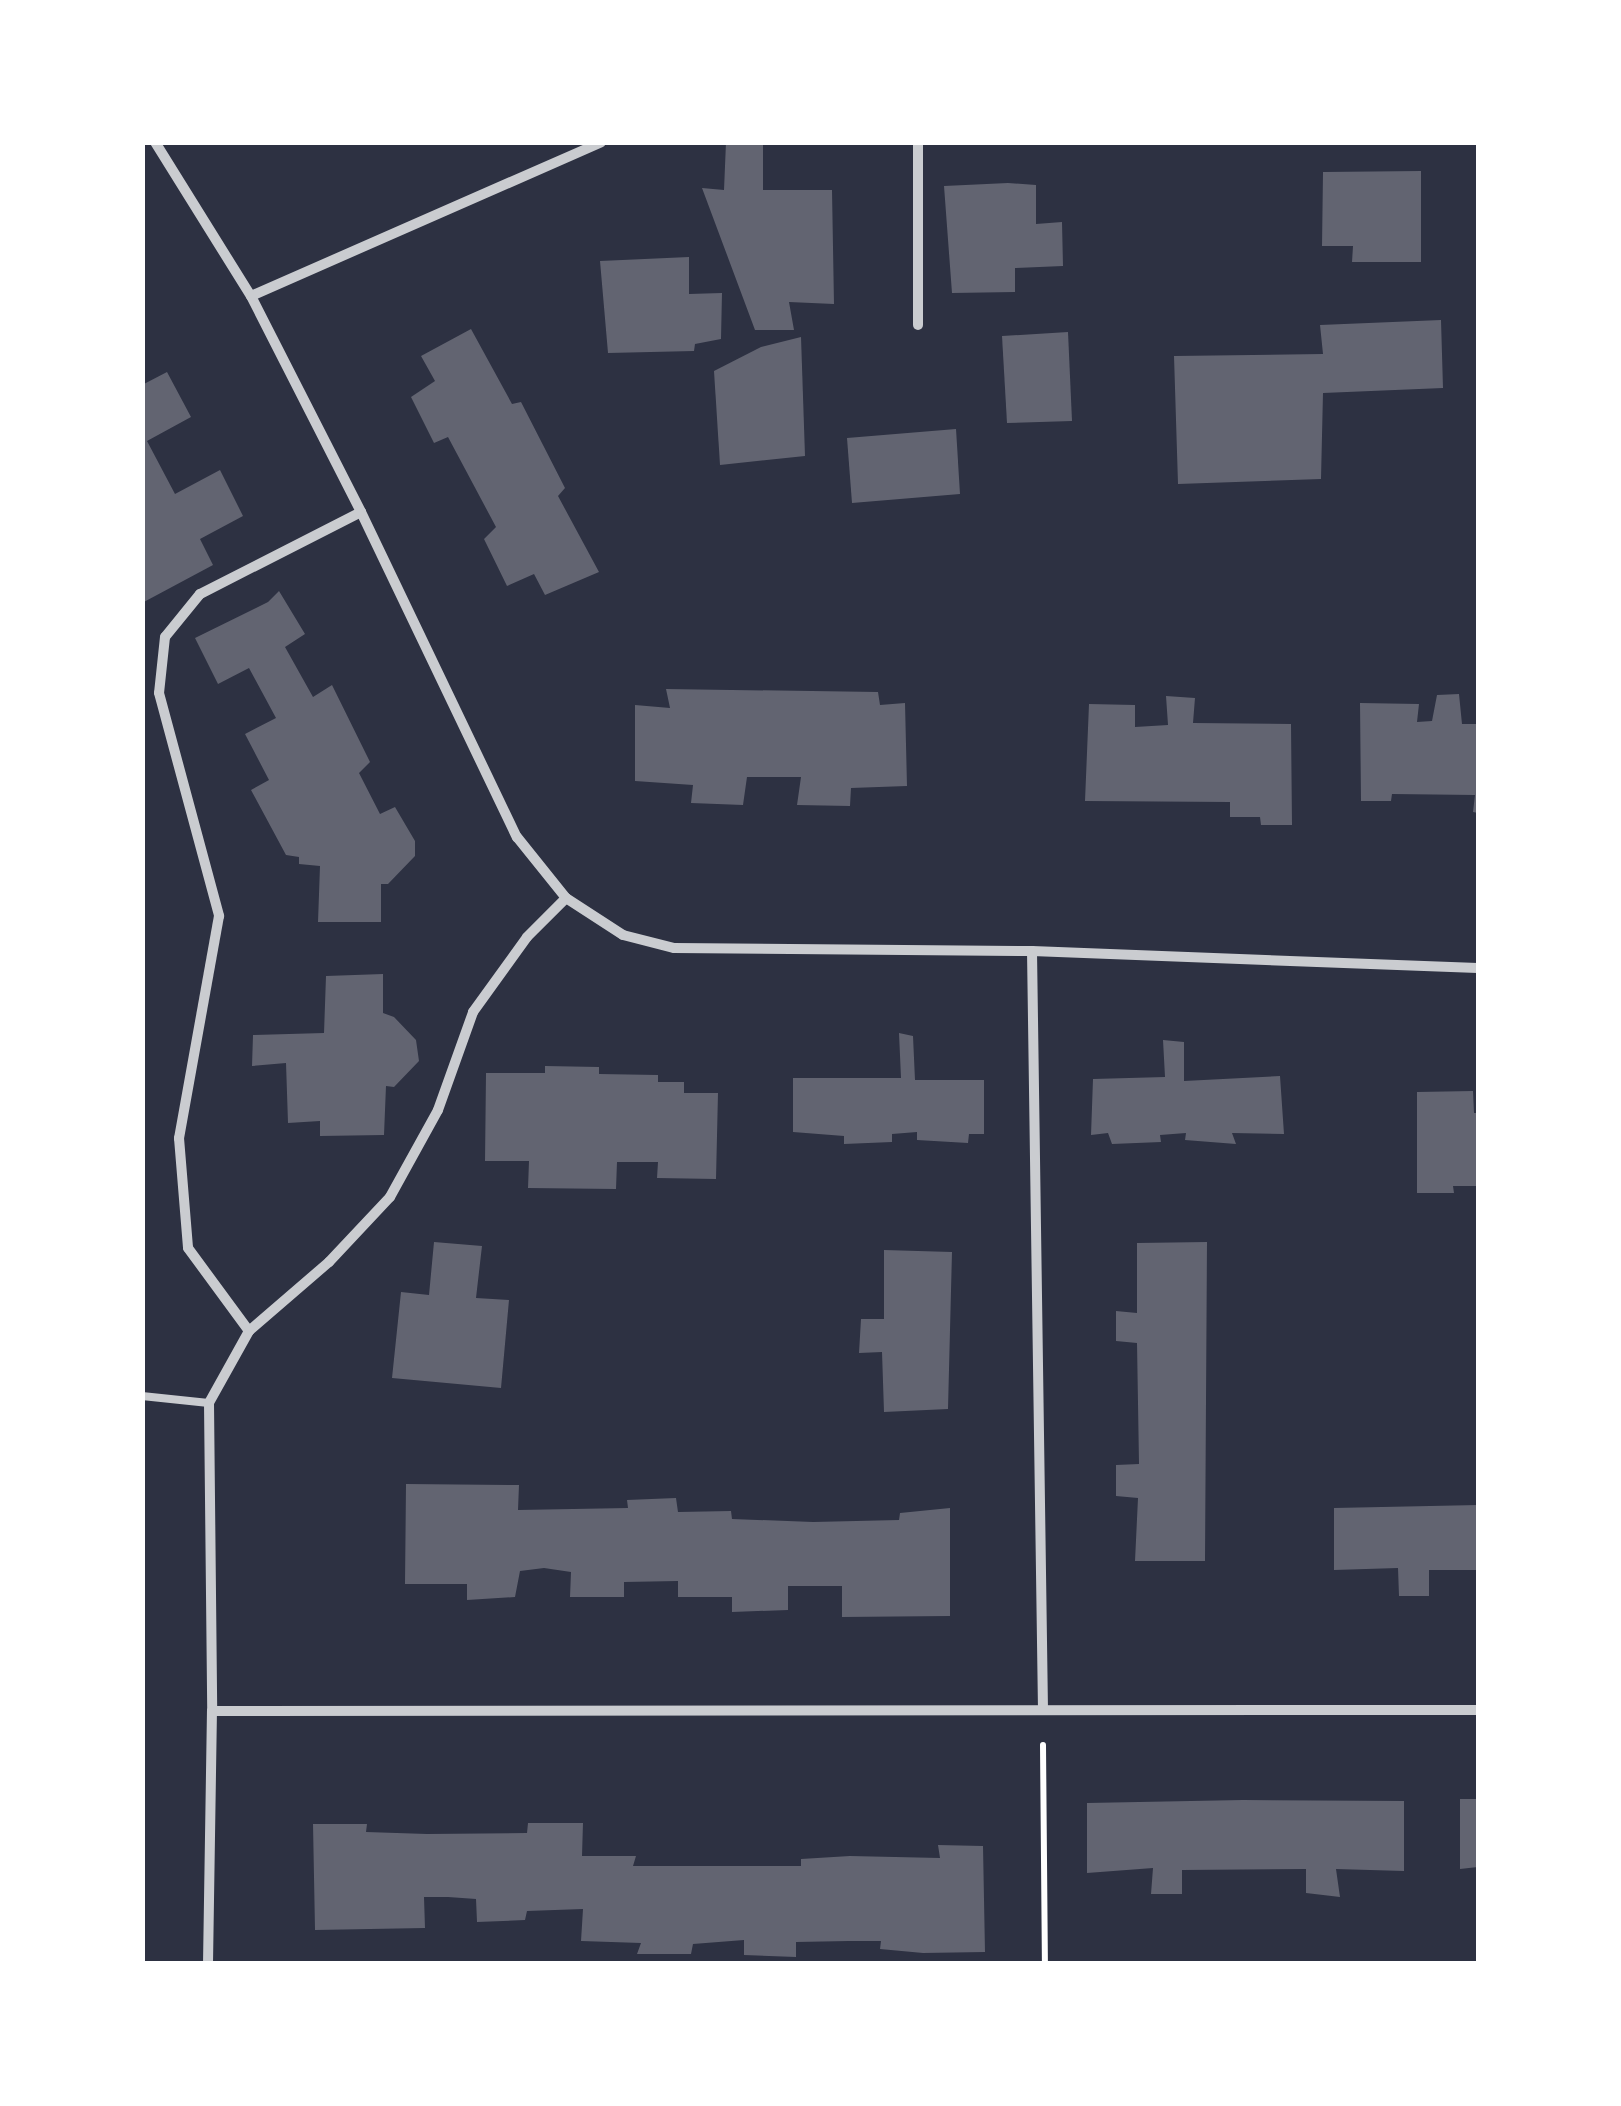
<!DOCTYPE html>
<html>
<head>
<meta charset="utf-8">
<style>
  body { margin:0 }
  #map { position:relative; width:1621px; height:2106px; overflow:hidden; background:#2d3142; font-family:Roboto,sans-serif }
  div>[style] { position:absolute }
  .building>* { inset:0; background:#626471 }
  .path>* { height:6px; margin:-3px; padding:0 3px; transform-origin:3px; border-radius:3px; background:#fff }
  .service>* { height:8px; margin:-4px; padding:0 4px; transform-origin:4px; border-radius:4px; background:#caccd0 }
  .minor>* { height:10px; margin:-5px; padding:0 5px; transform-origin:5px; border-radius:5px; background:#caccd0 }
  span { translate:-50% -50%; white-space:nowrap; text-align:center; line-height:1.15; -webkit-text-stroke:10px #fff; paint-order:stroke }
  .frame { position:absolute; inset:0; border:145px solid #fff; pointer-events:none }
</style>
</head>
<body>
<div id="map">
  <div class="building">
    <div style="clip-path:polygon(726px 142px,763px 142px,763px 190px,832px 190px,834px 304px,789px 302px,794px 330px,755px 330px,702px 188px,724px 190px)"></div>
    <div style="clip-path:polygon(1421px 171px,1421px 262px,1352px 262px,1353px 246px,1322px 246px,1323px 172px)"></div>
    <div style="clip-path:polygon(1008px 183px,1036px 185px,1036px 224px,1062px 222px,1063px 266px,1015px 268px,1015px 292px,952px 293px,944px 186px)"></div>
    <div style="clip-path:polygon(689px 257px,689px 294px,722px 293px,721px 339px,695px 344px,694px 351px,608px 353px,600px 261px)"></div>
    <div style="clip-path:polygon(1441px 320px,1443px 388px,1323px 393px,1321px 479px,1178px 484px,1174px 356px,1323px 354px,1320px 325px)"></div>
    <div style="clip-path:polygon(471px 329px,512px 404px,521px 402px,565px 488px,558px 496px,599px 572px,545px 595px,534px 574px,507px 586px,484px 539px,496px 527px,448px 437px,434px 443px,411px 397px,435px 381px,421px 356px)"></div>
    <div style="clip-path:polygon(1068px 332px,1072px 421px,1007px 423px,1002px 336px)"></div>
    <div style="clip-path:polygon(801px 337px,805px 456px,720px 465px,714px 371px,761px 347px)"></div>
    <div style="clip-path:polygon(167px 372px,191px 417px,147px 441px,175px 494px,220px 470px,243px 516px,200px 539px,213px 565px,142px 603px,142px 385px)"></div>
    <div style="clip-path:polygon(956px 429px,960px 494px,852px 503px,847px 438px)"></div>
    <div style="clip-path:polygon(279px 591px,305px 634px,285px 647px,313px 697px,332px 685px,370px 762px,359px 773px,380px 814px,395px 807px,415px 841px,415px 856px,388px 884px,381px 884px,381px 922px,318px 922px,320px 866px,299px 864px,299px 857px,286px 855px,251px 790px,269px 780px,245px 734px,276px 718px,249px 668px,218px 684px,195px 638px,268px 602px)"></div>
    <div style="clip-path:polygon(666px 689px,878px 692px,880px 705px,905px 703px,907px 786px,851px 788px,850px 806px,797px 805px,801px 777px,747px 777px,743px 805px,691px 803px,693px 785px,635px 781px,635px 705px,670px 708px)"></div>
    <div style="clip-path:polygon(1459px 694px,1462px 724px,1478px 724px,1478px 813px,1473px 812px,1475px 795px,1392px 794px,1391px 801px,1361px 801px,1360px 703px,1419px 704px,1417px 722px,1432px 721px,1437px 695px)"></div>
    <div style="clip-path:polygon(1166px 696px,1195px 698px,1193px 723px,1291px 724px,1292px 825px,1261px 825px,1260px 817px,1230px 817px,1230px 802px,1085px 801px,1089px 704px,1135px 705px,1135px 727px,1168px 725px)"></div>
    <div style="clip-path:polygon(383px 974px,383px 1013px,394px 1017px,416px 1040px,419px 1061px,394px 1087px,386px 1086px,384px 1135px,320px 1136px,320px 1121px,288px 1123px,286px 1063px,252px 1066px,253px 1035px,324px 1033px,326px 976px)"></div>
    <div style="clip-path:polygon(899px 1033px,913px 1036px,915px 1080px,984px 1080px,984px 1134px,969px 1134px,968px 1143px,917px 1140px,917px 1132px,892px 1134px,892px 1142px,844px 1144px,844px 1136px,793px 1132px,793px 1078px,901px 1078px)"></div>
    <div style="clip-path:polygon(1163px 1040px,1184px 1042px,1184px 1081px,1280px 1076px,1284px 1134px,1232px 1133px,1236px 1144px,1185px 1140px,1186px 1133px,1160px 1135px,1161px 1142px,1112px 1144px,1108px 1133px,1091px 1135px,1093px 1079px,1165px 1077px)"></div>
    <div style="clip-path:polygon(545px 1066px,599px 1067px,599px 1074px,658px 1075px,658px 1082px,684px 1082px,684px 1093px,718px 1093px,716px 1179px,657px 1178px,658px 1162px,617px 1162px,616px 1189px,528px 1188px,529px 1161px,485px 1161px,486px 1073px,545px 1073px)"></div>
    <div style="clip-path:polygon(1473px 1091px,1474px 1113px,1478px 1113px,1478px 1186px,1453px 1186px,1454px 1193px,1417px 1193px,1417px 1092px)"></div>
    <div style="clip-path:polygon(434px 1242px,482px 1246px,476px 1298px,509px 1300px,501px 1388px,392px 1378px,401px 1292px,429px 1295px)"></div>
    <div style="clip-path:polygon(1207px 1242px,1205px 1561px,1135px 1561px,1138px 1498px,1116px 1496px,1116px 1465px,1139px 1464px,1137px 1343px,1116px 1341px,1116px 1311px,1137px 1313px,1137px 1243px)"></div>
    <div style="clip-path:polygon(884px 1250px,952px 1252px,948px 1409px,884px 1412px,882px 1352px,859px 1353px,861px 1319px,884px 1319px)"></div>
    <div style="clip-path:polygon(406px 1484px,519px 1485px,518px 1510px,628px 1508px,627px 1500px,676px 1498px,678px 1512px,731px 1511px,732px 1519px,813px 1522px,899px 1520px,900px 1513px,950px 1508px,950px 1616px,842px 1617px,842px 1586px,788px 1586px,788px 1610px,732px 1612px,732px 1597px,678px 1597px,678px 1581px,624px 1582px,624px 1597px,570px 1597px,571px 1572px,544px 1568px,520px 1571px,515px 1597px,467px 1600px,467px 1584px,405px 1584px)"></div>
    <div style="clip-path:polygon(1478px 1505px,1478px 1570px,1429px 1570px,1429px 1596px,1399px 1596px,1398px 1568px,1334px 1570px,1334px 1508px)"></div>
    <div style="clip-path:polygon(1460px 1799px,1478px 1799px,1478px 1867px,1460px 1869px)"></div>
    <div style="clip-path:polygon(1243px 1800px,1404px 1801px,1404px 1871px,1336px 1869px,1340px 1897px,1306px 1893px,1306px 1869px,1182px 1870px,1182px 1894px,1151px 1894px,1153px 1868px,1087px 1873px,1087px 1803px)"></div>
    <div style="clip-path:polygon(528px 1823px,583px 1823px,582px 1856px,636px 1856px,633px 1866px,801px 1866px,801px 1859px,850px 1856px,940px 1858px,938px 1845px,983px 1846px,985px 1952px,923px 1953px,880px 1949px,881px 1941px,849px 1941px,796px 1942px,796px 1957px,744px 1955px,744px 1940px,693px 1944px,691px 1954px,637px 1954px,641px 1943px,581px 1941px,583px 1909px,527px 1911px,525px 1920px,477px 1922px,476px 1899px,448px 1897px,424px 1897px,425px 1928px,315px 1930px,313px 1824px,367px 1824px,366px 1832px,427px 1834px,527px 1833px)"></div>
  </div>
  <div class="path">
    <div style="left:1043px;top:1745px;width:219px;rotate:89.5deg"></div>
  </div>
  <div class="service">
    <div style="left:142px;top:1396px;width:67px;rotate:6deg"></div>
  </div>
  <div class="minor">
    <div style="left:155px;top:142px;width:181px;rotate:58.1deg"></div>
    <div style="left:251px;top:296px;width:242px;rotate:63deg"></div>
    <div style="left:361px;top:512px;width:361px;rotate:64.4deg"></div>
    <div style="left:517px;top:837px;width:78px;rotate:51.2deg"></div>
    <div style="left:566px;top:898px;width:68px;rotate:33deg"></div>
    <div style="left:623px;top:935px;width:53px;rotate:14.3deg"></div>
    <div style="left:674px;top:948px;width:358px;rotate:0.5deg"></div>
    <div style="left:1032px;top:951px;width:446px;rotate:2.2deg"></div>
    <div style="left:251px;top:296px;width:382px;rotate:-23.7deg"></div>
    <div style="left:918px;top:325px;width:183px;rotate:-90deg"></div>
    <div style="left:361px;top:512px;width:181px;rotate:153deg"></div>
    <div style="left:200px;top:594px;width:55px;rotate:129.1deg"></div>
    <div style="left:165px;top:637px;width:56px;rotate:96.1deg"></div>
    <div style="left:159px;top:693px;width:231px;rotate:74.9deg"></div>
    <div style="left:219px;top:916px;width:226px;rotate:100.2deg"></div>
    <div style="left:179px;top:1138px;width:110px;rotate:85.3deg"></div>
    <div style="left:188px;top:1248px;width:103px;rotate:53.7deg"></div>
    <div style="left:249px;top:1331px;width:106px;rotate:-40.8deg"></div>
    <div style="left:329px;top:1262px;width:89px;rotate:-46.8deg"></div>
    <div style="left:390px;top:1197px;width:99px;rotate:-61.1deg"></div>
    <div style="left:438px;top:1110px;width:104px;rotate:-70.3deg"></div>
    <div style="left:473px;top:1012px;width:92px;rotate:-54.2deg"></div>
    <div style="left:527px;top:937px;width:55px;rotate:-45deg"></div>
    <div style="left:1032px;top:951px;width:757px;rotate:89.17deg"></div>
    <div style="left:249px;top:1331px;width:82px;rotate:119.1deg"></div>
    <div style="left:209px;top:1403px;width:308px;rotate:89.4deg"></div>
    <div style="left:212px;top:1711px;width:1266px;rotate:-0.05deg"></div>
    <div style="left:208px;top:1964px;width:253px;rotate:-89.1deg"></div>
  </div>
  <div class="frame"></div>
</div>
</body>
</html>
